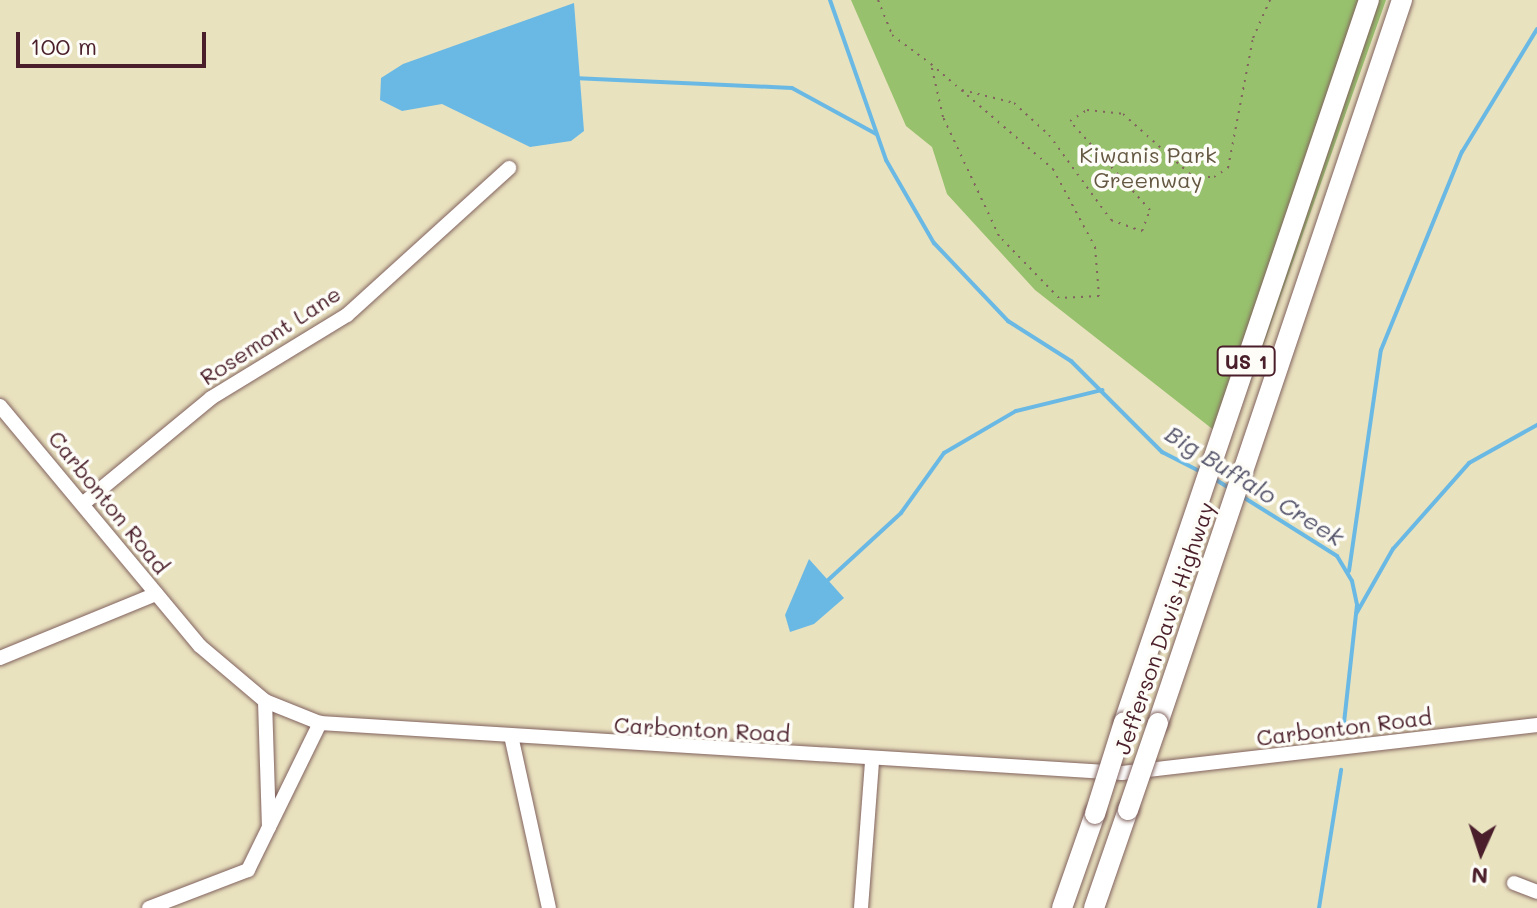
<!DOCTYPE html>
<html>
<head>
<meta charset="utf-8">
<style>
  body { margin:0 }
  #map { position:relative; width:1537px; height:908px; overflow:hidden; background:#e9e2bf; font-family:Mali,sans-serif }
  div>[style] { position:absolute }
  .green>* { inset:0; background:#97c16d }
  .water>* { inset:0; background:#6ab9e5 }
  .stream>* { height:4px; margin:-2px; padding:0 2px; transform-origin:2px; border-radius:2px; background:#6ab9e5 }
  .path>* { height:2px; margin-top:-1px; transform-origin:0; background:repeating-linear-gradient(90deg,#82635f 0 2px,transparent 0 8px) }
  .roads { filter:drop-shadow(0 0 2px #82635f) drop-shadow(0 0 2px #82635f) }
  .minor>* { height:14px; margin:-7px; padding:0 7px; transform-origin:7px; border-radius:7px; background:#fff }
  .highway>* { height:20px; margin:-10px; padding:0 10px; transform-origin:10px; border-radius:10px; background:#fff }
  .bridges { filter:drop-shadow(0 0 2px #82635f) drop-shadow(0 0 2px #82635f) }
  .highway-bridge>* { height:20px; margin:-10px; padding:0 10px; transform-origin:10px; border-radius:10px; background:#fff }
  span { translate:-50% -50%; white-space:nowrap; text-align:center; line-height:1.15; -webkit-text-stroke:7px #fdfcf7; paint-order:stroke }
  .shield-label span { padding:2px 6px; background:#fdfcf7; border:2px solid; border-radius:6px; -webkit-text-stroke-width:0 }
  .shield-label { font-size:20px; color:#4a1f2b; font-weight:700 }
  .park-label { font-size:22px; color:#655842 }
  .street-label { font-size:22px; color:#4a1f2b }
  .water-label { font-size:24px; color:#55556c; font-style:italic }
  .north { position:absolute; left:1441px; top:812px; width:80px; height:80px; -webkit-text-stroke:6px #fdfcf7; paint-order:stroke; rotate:183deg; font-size:22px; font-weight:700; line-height:32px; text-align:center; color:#4a1f2b }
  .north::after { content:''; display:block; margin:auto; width:28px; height:36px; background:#4a1f2b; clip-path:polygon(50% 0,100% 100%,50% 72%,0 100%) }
  .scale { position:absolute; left:16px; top:32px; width:190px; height:36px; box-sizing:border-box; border:4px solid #4a1f2b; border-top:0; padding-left:10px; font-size:24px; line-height:28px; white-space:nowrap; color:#4a1f2b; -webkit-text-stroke:6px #fdfcf7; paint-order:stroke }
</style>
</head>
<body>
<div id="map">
  <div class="green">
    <div style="clip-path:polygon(851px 0,1386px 0,1229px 442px,1035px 290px,947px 194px,932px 147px,906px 126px)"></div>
  </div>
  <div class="water">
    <div style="clip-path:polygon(574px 3px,584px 131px,571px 141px,530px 147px,442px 104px,402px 111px,380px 100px,381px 78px,403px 64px)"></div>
    <div style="clip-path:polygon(809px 559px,844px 598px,814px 624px,790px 632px,785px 615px)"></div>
  </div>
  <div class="stream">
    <div style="left:830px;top:0;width:170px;rotate:70.7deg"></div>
    <div style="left:886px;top:160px;width:96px;rotate:60deg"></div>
    <div style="left:934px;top:243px;width:108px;rotate:46.5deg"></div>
    <div style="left:1008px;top:321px;width:75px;rotate:32.4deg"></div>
    <div style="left:1071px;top:361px;width:129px;rotate:45deg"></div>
    <div style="left:1162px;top:452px;width:44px;rotate:27.1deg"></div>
    <div style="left:573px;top:78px;width:219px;rotate:2.6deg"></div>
    <div style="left:792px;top:88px;width:96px;rotate:28.7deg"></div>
    <div style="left:1213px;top:478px;width:19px;rotate:32deg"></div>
    <div style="left:1243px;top:497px;width:111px;rotate:32.1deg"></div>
    <div style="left:1337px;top:556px;width:29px;rotate:59deg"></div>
    <div style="left:1352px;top:581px;width:25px;rotate:78deg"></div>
    <div style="left:1357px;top:605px;width:127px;rotate:96.3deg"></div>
    <div style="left:1349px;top:571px;width:223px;rotate:-81.8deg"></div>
    <div style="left:1381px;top:350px;width:214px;rotate:-67.8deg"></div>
    <div style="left:1462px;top:152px;width:144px;rotate:-58.6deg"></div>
    <div style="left:826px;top:582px;width:102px;rotate:-42.6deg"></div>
    <div style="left:901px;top:513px;width:74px;rotate:-54.4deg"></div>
    <div style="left:944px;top:453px;width:83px;rotate:-30.3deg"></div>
    <div style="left:1016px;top:411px;width:89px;rotate:-13.7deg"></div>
    <div style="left:1356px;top:614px;width:75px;rotate:-60.4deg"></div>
    <div style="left:1393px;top:549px;width:115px;rotate:-48.5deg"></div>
    <div style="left:1469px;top:463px;width:78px;rotate:-29.2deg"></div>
    <div style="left:1319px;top:908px;width:140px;rotate:-80.9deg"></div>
  </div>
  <div class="path">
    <div style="left:878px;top:0;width:38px;rotate:68deg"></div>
    <div style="left:892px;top:35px;width:49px;rotate:36.6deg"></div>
    <div style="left:931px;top:64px;width:161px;rotate:40.7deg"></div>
    <div style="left:1053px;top:169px;width:89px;rotate:61.7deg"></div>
    <div style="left:1095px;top:247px;width:49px;rotate:85.3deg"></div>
    <div style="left:1099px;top:296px;width:40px;rotate:177.1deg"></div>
    <div style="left:1059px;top:298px;width:86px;rotate:-134.1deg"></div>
    <div style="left:999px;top:236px;width:132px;rotate:-115.2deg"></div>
    <div style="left:943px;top:117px;width:54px;rotate:-102.8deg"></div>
    <div style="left:962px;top:90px;width:54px;rotate:14deg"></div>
    <div style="left:1014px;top:103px;width:47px;rotate:42.4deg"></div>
    <div style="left:1049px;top:135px;width:105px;rotate:53.9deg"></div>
    <div style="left:1111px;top:220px;width:33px;rotate:20deg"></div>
    <div style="left:1142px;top:231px;width:22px;rotate:-69deg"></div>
    <div style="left:1150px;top:210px;width:120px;rotate:-132deg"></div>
    <div style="left:1070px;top:121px;width:20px;rotate:-33deg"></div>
    <div style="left:1087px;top:110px;width:36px;rotate:6deg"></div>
    <div style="left:1123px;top:114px;width:93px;rotate:41.9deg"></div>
    <div style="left:1192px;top:176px;width:22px;rotate:3deg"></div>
    <div style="left:1214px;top:177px;width:17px;rotate:-33deg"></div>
    <div style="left:1228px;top:168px;width:132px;rotate:-79.1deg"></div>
    <div style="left:1253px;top:38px;width:42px;rotate:-65.9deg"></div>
  </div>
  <div class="roads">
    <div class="minor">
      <div style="left:0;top:406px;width:312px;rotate:50.2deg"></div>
      <div style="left:200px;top:646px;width:85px;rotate:40.2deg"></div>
      <div style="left:265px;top:701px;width:59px;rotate:21.8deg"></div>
      <div style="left:320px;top:723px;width:804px;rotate:3.57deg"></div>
      <div style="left:1122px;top:773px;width:418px;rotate:-6.6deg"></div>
      <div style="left:85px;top:502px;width:163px;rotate:-39.5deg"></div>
      <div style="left:211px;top:398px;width:159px;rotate:-31.4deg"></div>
      <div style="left:347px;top:315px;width:219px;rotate:-42.2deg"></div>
      <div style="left:0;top:658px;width:169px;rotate:-22.3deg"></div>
      <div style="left:265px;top:701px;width:126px;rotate:88.2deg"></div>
      <div style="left:512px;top:740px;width:172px;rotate:77.6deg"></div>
      <div style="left:1514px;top:883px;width:25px;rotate:21deg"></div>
      <div style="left:149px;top:908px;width:106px;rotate:-21deg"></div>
      <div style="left:248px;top:870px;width:164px;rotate:-63.9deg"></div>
      <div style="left:861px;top:908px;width:146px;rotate:-85.7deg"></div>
    </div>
    <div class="highway">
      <div style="left:1124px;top:722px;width:762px;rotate:-71.26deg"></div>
      <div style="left:1158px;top:723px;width:763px;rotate:-71.35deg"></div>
      <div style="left:1062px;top:908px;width:100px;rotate:-70.7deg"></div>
      <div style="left:1094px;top:908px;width:104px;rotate:-70.9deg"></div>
    </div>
  </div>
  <div class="bridges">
    <div class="highway-bridge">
      <div style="left:1128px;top:810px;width:92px;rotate:-71deg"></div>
      <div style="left:1095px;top:814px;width:96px;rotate:-72.5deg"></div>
    </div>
  </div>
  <div class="shield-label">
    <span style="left:1246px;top:361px">US 1</span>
  </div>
  <div class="park-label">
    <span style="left:1148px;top:167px">Kiwanis Park<br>Greenway</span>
  </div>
  <div class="street-label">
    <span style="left:270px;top:335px;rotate:-33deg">Rosemont Lane</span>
    <span style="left:109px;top:502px;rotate:51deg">Carbonton Road</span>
    <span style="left:1164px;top:628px;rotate:-71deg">Jefferson Davis Highway</span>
    <span style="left:1344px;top:727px;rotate:-7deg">Carbonton Road</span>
    <span style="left:702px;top:729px;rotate:3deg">Carbonton Road</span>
  </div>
  <div class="water-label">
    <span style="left:1255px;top:485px;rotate:32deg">Big Buffalo Creek</span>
  </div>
  <div class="north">N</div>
  <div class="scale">100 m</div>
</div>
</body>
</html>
